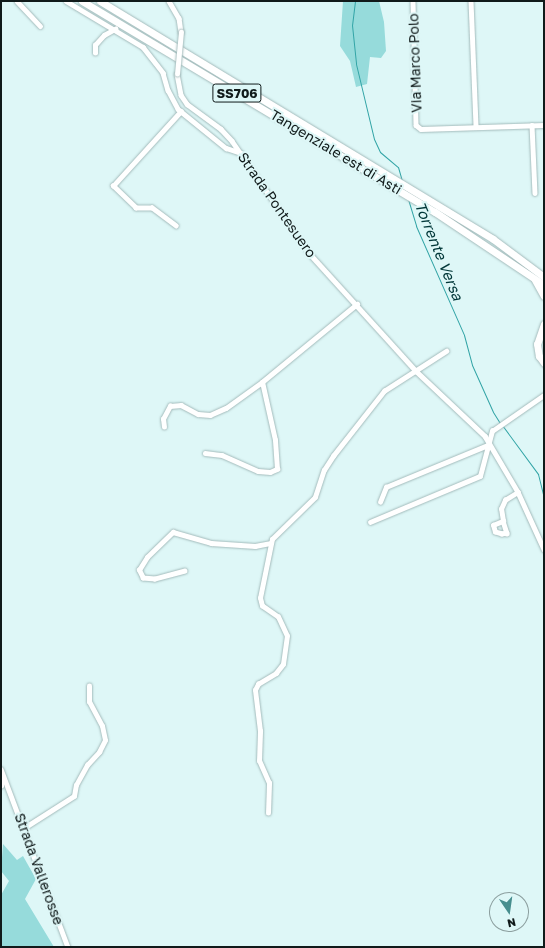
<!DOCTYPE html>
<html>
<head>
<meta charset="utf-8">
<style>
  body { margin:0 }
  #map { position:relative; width:545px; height:948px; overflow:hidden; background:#def7f7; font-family:"Golos Text",sans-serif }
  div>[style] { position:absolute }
  .green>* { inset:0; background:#96dbdb }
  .stream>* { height:1px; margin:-0.5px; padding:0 0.5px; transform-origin:0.5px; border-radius:0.5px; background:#32a4a6 }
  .roads { filter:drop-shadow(0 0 1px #a3bbbb) drop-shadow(0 0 1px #a3bbbb) }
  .minor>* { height:4.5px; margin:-2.25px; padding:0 2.25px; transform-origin:2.25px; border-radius:2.25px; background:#fff }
  .highway>* { height:7px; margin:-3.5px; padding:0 3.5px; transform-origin:3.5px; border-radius:3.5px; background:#fff }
  .bridges { filter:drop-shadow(0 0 1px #a3bbbb) drop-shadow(0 0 1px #a3bbbb) }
  .minor-bridge>* { height:4.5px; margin:-2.25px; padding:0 2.25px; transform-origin:2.25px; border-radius:2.25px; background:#fff }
  span { translate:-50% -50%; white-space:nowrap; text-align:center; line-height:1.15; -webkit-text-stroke:4px #def7f7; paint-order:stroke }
  .shield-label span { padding:1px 3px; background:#def7f7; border:1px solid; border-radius:3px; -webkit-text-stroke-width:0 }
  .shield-label { font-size:13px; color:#101a1a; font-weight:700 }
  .street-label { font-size:14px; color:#101a1a }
  .water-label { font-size:15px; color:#023839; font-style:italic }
  .frame { position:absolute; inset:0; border:2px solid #101a1a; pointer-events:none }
  .north { position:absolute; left:489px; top:892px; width:40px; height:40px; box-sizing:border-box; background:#def7f7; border:1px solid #8c9f9f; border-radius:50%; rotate:167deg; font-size:11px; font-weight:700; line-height:16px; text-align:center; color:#101a1a }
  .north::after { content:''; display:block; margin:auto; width:14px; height:18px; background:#468e8e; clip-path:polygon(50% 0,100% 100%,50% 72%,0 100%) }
</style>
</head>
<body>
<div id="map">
  <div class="green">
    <div style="clip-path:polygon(343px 1px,379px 1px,384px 22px,386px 51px,381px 58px,370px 57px,367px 84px,356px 87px,350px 61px,340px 46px)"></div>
    <div style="clip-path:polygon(3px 844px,17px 860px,23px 856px,36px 879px,25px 899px,54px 947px,1px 947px,1px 895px,9px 881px,1px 871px)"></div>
  </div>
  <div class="stream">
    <div style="left:355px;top:1px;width:24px;rotate:97deg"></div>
    <div style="left:352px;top:25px;width:39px;rotate:84deg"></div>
    <div style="left:356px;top:64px;width:77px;rotate:76.5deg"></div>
    <div style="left:374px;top:139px;width:14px;rotate:65deg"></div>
    <div style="left:380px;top:152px;width:23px;rotate:40deg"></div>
    <div style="left:398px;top:167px;width:15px;rotate:74deg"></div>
    <div style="left:408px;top:199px;width:28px;rotate:73deg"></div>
    <div style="left:416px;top:226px;width:119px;rotate:66.2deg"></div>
    <div style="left:464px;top:335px;width:31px;rotate:75deg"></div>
    <div style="left:472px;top:365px;width:51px;rotate:65.9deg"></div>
    <div style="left:493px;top:412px;width:13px;rotate:58deg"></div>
    <div style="left:502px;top:425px;width:61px;rotate:53.7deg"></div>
    <div style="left:538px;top:474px;width:25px;rotate:76deg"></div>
  </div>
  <div class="roads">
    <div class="minor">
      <div style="left:17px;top:1px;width:34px;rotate:47deg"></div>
      <div style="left:66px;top:1px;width:90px;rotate:30.9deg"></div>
      <div style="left:143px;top:47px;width:33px;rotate:52deg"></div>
      <div style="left:163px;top:73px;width:18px;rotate:74deg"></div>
      <div style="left:168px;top:90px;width:21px;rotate:62deg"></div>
      <div style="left:178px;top:109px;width:62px;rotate:39.1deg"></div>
      <div style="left:226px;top:148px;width:16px;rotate:18deg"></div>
      <div style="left:169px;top:1px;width:20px;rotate:60deg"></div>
      <div style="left:179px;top:18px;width:14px;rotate:82deg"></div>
      <div style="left:413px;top:1px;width:124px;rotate:88.6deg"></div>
      <div style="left:416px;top:125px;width:6px;rotate:39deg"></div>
      <div style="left:421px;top:129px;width:123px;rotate:-1.9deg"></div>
      <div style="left:471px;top:1px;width:125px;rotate:87.7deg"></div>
      <div style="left:95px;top:53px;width:8px;rotate:-90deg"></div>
      <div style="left:95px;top:45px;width:13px;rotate:-48deg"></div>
      <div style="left:104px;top:35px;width:13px;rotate:-29deg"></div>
      <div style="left:177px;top:74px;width:21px;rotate:79deg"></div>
      <div style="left:181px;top:95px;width:11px;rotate:56deg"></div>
      <div style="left:187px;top:104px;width:42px;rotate:36.3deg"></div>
      <div style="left:221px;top:129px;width:16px;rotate:47deg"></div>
      <div style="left:232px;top:141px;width:137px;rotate:55.4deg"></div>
      <div style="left:310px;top:254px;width:158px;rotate:47.8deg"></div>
      <div style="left:416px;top:371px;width:95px;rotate:43.3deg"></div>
      <div style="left:485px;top:436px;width:65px;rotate:59.5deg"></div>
      <div style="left:518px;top:492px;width:63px;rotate:65.5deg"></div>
      <div style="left:532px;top:125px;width:68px;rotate:87.5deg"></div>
      <div style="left:176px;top:226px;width:30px;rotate:-143deg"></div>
      <div style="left:152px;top:208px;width:16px;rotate:180deg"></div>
      <div style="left:136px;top:208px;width:32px;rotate:-136deg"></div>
      <div style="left:113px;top:186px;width:101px;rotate:-47.8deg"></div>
      <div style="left:164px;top:427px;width:8px;rotate:-97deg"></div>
      <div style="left:163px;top:419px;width:15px;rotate:-62deg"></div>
      <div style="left:170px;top:406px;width:11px;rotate:-5deg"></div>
      <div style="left:181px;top:405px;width:19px;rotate:28deg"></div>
      <div style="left:198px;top:414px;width:12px;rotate:5deg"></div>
      <div style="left:210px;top:415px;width:17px;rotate:-24deg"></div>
      <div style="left:226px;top:408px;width:44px;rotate:-35.8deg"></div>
      <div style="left:262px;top:382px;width:123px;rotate:-39.4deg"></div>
      <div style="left:205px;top:453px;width:17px;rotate:7deg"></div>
      <div style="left:222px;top:455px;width:39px;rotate:24deg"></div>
      <div style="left:258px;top:471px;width:12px;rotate:5deg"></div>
      <div style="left:270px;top:472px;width:8px;rotate:-23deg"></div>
      <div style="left:277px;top:469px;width:29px;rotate:-94deg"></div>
      <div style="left:275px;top:440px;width:59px;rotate:-102.6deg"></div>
      <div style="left:380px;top:502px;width:16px;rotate:-68deg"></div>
      <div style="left:386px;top:487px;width:110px;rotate:-22.4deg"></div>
      <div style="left:503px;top:521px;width:13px;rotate:72deg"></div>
      <div style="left:507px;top:533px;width:5px;rotate:169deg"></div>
      <div style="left:502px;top:534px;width:7px;rotate:-164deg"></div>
      <div style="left:495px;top:532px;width:7px;rotate:-106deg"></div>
      <div style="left:493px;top:525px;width:11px;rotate:-22deg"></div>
      <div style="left:503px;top:521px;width:12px;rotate:-99deg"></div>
      <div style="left:501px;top:509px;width:10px;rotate:-66deg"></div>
      <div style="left:505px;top:500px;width:15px;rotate:-32deg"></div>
      <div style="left:370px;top:522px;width:119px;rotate:-22.7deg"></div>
      <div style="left:480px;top:476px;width:47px;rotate:-75.1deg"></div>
      <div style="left:492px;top:431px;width:63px;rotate:-34.7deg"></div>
      <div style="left:185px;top:571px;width:31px;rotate:165deg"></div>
      <div style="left:155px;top:579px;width:12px;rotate:-175deg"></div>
      <div style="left:143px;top:578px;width:9px;rotate:-117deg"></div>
      <div style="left:139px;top:570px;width:15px;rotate:-58deg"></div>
      <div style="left:147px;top:557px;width:36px;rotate:-44deg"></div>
      <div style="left:173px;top:532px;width:40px;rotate:16deg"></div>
      <div style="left:211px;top:543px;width:44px;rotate:3.9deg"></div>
      <div style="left:255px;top:546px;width:16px;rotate:-11deg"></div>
      <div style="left:1px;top:769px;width:190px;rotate:69.4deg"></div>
      <div style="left:1px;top:786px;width:12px;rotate:-90deg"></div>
      <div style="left:268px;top:813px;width:30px;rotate:-88deg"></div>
      <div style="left:269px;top:783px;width:24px;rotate:-114deg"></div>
      <div style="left:259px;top:761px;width:30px;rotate:-88deg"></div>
      <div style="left:260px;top:731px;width:41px;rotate:-97deg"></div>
      <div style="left:255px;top:690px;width:7px;rotate:-63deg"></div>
      <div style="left:258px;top:684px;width:21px;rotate:-31deg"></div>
      <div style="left:276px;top:673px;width:11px;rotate:-52deg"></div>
      <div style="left:283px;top:664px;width:28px;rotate:-82deg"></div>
      <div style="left:287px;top:636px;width:21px;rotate:-115deg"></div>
      <div style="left:278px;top:617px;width:19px;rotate:-145deg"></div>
      <div style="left:262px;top:606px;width:8px;rotate:-104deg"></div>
      <div style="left:260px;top:598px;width:60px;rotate:-78.5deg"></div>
      <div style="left:272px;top:539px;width:60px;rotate:-44.3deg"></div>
      <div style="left:315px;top:497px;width:28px;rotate:-72deg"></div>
      <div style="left:324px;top:470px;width:17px;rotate:-57deg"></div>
      <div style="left:333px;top:456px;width:83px;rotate:-51.9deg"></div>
      <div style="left:384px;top:391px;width:74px;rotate:-32.8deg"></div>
      <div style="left:24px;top:828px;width:59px;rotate:-32.6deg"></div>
      <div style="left:74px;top:796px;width:11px;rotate:-80deg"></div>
      <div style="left:76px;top:785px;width:23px;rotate:-61deg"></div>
      <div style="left:87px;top:765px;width:18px;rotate:-47deg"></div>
      <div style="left:99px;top:752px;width:13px;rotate:-63deg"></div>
      <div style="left:105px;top:740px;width:14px;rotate:-102deg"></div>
      <div style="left:102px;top:726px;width:27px;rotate:-118deg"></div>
      <div style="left:89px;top:702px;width:16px;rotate:-90deg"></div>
    </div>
    <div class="highway">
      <div style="left:82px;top:1px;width:411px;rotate:30.9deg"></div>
      <div style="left:435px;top:212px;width:131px;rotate:33.8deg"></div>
      <div style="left:100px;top:1px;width:459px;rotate:31.2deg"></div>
      <div style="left:493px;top:239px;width:64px;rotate:36.7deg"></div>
      <div style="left:535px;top:280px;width:18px;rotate:61deg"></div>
      <div style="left:544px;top:324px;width:21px;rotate:109deg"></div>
      <div style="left:537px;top:344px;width:12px;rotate:81deg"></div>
      <div style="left:539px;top:356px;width:9px;rotate:54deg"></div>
    </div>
  </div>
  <div class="bridges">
    <div class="minor-bridge">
      <div style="left:177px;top:74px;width:42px;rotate:-84.6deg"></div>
    </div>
  </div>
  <div class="shield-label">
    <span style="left:237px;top:93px">SS706</span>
  </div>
  <div class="street-label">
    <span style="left:415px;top:63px;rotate:-92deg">Via Marco Polo</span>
    <span style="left:336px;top:152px;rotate:31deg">Tangenziale est di Asti</span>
    <span style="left:277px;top:205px;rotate:55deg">Strada Pontesuero</span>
    <span style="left:39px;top:869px;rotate:70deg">Strada Vallerosse</span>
  </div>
  <div class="water-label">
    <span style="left:439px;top:251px;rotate:68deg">Torrente Versa</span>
  </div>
  <div class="frame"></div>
  <div class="north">N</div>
</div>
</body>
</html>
